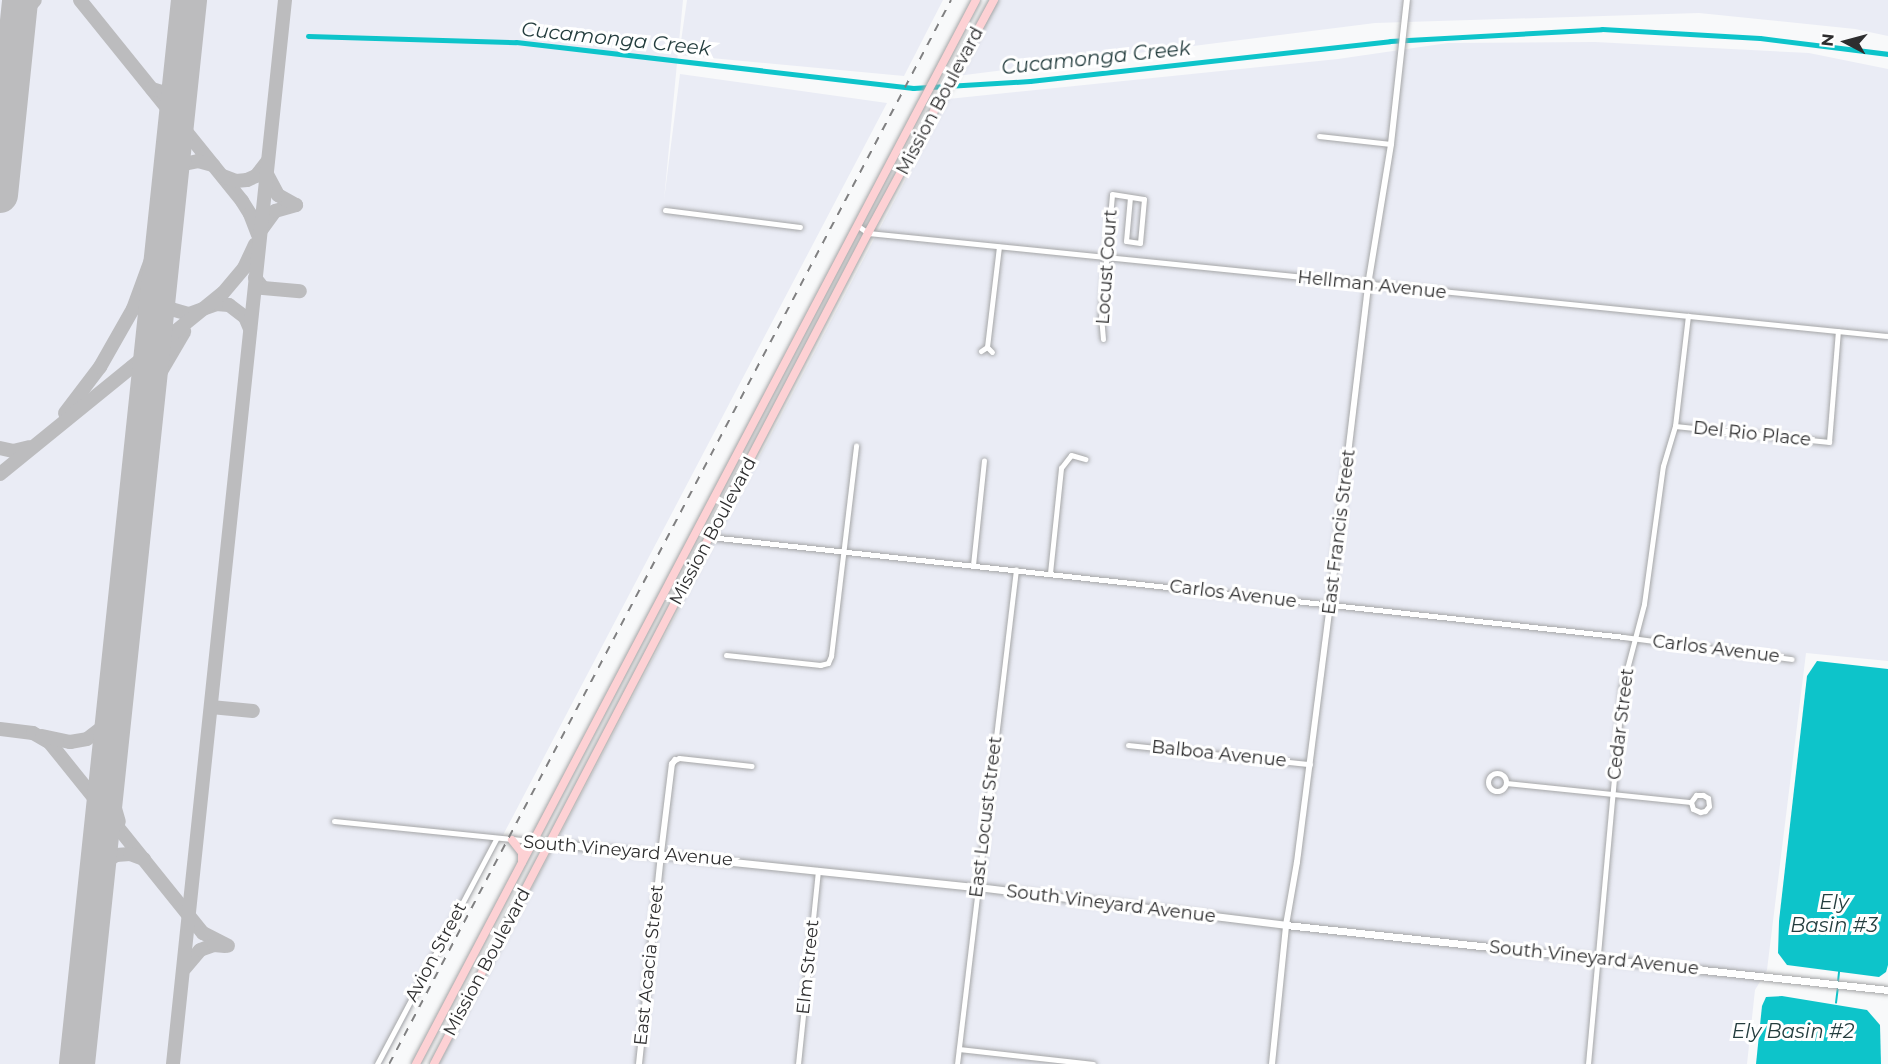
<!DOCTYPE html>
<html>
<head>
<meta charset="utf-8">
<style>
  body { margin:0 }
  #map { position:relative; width:1888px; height:1064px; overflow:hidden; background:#f8f9fa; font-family:Montserrat,sans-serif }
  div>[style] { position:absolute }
  .built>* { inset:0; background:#eaecf5 }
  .water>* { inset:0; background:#0dc4ca }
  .stream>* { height:1.5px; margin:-0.75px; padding:0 0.75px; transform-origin:0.75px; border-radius:0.75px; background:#0dc4ca }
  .canal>* { height:5px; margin:-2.5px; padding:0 2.5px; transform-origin:2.5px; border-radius:2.5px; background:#0dc4ca }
  .taxiway>* { height:14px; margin:-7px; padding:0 7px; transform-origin:7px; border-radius:7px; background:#bcbcbe }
  .runway>* { height:36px; margin:-18px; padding:0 18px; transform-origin:18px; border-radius:18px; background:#bcbcbe }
  .roads { filter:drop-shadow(0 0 2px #a5a6a7) drop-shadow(0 0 2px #a5a6a7) }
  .minor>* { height:5px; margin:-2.5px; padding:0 2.5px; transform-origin:2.5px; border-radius:2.5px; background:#fff }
  .minor>.ring { margin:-2.5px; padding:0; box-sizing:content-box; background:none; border:5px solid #fff; border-radius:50% }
  .tertiary>* { height:6px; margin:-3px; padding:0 3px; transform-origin:3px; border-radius:3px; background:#fff }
  .secondary>* { height:7px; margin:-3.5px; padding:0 3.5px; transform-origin:3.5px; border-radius:3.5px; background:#fff }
  .primary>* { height:8px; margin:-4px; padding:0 4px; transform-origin:4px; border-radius:4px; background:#fdd1d4 }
  .rail>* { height:1.5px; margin-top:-0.75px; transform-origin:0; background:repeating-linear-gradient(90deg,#808081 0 8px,transparent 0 16px) }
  span { translate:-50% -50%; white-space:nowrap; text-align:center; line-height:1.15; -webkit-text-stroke:6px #fff; paint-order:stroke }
  .street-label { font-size:18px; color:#2e2e2f }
  .water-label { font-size:20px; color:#243d3e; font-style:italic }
  .north { position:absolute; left:1816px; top:12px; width:60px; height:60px; -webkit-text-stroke:4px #fff; paint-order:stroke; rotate:276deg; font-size:16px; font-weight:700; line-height:24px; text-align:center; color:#2e2e2f }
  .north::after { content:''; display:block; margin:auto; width:21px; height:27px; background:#2e2e2f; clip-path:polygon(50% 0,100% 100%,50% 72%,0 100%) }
</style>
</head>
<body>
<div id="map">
  <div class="built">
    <div style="clip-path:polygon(0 0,683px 0,664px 200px,680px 74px,887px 103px,383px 1064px,0 1064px)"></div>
    <div style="clip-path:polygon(687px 0,943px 0,904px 76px,679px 55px)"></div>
    <div style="clip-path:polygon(998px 0,1888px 0,1888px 36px,1855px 29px,1699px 13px,1375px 23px,957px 76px)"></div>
    <div style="clip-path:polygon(1595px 42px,1809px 53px,1888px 69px,1888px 661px,1806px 653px,1767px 970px,1755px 990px,1747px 1064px,439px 1064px,948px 99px,1338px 59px,1448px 43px)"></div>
  </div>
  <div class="water">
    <div style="clip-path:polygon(1817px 661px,1888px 669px,1888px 965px,1886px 972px,1879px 977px,1787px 965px,1778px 953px,1779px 921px,1807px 676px)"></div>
    <div style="clip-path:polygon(1782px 996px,1867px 1010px,1880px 1025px,1881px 1064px,1756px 1064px,1762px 1006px,1766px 997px)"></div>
  </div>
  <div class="stream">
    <div style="left:1838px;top:982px;width:10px;rotate:-84deg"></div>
    <div style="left:1836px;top:1003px;width:17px;rotate:-83deg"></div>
  </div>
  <div class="canal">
    <div style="left:308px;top:36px;width:208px;rotate:1.7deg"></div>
    <div style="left:516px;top:42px;width:400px;rotate:6.6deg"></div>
    <div style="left:913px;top:88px;width:117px;rotate:-3.4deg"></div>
    <div style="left:1030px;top:81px;width:362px;rotate:-6.3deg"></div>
    <div style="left:1390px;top:41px;width:212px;rotate:-3.2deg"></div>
    <div style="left:1602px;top:29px;width:158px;rotate:3.3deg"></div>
    <div style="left:1760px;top:38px;width:129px;rotate:7.1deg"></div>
  </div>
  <div class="taxiway">
    <div style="left:11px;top:0;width:11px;rotate:68deg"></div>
    <div style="left:15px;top:10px;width:18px;rotate:84deg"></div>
    <div style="left:80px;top:0;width:258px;rotate:51.1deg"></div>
    <div style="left:242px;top:201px;width:15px;rotate:58deg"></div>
    <div style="left:250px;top:214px;width:22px;rotate:69deg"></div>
    <div style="left:183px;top:0;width:18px;rotate:77deg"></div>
    <div style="left:17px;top:30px;width:22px;rotate:-66deg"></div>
    <div style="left:26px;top:10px;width:13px;rotate:-48deg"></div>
    <div style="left:152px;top:89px;width:10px;rotate:17deg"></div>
    <div style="left:162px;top:92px;width:12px;rotate:-14deg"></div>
    <div style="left:174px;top:89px;width:21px;rotate:-71deg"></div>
    <div style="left:179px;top:90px;width:36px;rotate:80deg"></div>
    <div style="left:0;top:143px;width:21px;rotate:-71deg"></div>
    <div style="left:223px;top:176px;width:14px;rotate:21deg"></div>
    <div style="left:236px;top:181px;width:11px;rotate:-5deg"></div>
    <div style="left:247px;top:180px;width:10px;rotate:-24deg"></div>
    <div style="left:256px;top:176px;width:18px;rotate:-52deg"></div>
    <div style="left:169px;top:185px;width:14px;rotate:-65deg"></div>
    <div style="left:175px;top:172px;width:12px;rotate:-42deg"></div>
    <div style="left:184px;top:164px;width:14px;rotate:-12deg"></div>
    <div style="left:198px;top:161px;width:16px;rotate:15deg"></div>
    <div style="left:262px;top:229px;width:22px;rotate:-54deg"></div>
    <div style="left:275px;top:211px;width:22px;rotate:-16deg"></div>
    <div style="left:296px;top:205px;width:21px;rotate:-151deg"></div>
    <div style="left:278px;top:195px;width:24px;rotate:-118deg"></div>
    <div style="left:255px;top:278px;width:13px;rotate:51deg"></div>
    <div style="left:263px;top:288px;width:37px;rotate:5deg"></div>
    <div style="left:159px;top:282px;width:15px;rotate:79deg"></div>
    <div style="left:162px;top:297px;width:15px;rotate:53deg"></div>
    <div style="left:171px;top:309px;width:19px;rotate:16deg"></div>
    <div style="left:189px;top:314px;width:29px;rotate:-20deg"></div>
    <div style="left:216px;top:304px;width:13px;rotate:4deg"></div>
    <div style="left:229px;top:305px;width:20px;rotate:37deg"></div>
    <div style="left:245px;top:317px;width:13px;rotate:67deg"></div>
    <div style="left:132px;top:367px;width:11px"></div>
    <div style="left:143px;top:367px;width:14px;rotate:65deg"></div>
    <div style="left:65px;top:413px;width:58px;rotate:-52.7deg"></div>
    <div style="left:100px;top:367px;width:67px;rotate:-60.4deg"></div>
    <div style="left:133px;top:309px;width:64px;rotate:-69.9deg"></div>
    <div style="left:155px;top:249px;width:62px;rotate:-76.9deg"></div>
    <div style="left:144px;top:426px;width:48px;rotate:-75.4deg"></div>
    <div style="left:156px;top:380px;width:56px;rotate:-59.7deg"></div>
    <div style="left:0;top:448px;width:13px;rotate:13deg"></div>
    <div style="left:13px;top:451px;width:17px;rotate:-13deg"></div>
    <div style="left:0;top:474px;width:287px;rotate:-39.1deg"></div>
    <div style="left:223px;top:293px;width:33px;rotate:-50deg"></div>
    <div style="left:244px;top:268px;width:26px;rotate:-65deg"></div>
    <div style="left:211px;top:707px;width:42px;rotate:5.4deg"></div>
    <div style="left:0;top:729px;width:33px;rotate:7deg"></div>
    <div style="left:33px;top:733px;width:20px;rotate:30deg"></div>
    <div style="left:50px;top:743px;width:244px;rotate:51.2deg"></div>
    <div style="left:203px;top:933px;width:28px;rotate:27deg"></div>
    <div style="left:42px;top:736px;width:29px;rotate:12deg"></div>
    <div style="left:70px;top:742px;width:17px;rotate:-10deg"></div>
    <div style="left:87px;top:739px;width:20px;rotate:-37deg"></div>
    <div style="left:103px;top:727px;width:25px;rotate:-61deg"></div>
    <div style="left:108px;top:766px;width:25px;rotate:85deg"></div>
    <div style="left:110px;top:791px;width:32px;rotate:74deg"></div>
    <div style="left:97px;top:876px;width:16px;rotate:-60deg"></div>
    <div style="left:105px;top:862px;width:13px;rotate:-32deg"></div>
    <div style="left:116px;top:855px;width:14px;rotate:-4deg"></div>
    <div style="left:130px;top:854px;width:15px;rotate:20deg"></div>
    <div style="left:185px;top:968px;width:23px;rotate:-50deg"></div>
    <div style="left:200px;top:950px;width:15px;rotate:-20deg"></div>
    <div style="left:214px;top:945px;width:11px;rotate:5deg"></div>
    <div style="left:173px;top:1064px;width:1070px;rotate:-83.99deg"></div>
  </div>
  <div class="runway">
    <div style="left:0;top:195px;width:196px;rotate:-84.1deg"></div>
    <div style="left:77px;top:1064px;width:1070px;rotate:-83.99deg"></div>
  </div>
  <div class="roads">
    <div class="minor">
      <div style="left:1319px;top:136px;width:72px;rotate:6.3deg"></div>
      <div style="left:665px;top:210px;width:136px;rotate:7.2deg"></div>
      <div style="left:858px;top:226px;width:12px;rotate:35deg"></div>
      <div style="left:868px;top:233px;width:1025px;rotate:5.77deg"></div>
      <div style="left:1103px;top:339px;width:21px;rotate:-95deg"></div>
      <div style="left:1101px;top:318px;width:124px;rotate:-84.9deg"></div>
      <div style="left:1112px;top:194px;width:32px;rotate:9deg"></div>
      <div style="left:1144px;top:199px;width:44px;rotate:95.2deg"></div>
      <div style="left:1140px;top:243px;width:14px;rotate:-172deg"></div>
      <div style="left:1126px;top:241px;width:44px;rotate:-84.8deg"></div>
      <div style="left:987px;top:347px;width:101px;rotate:-83.2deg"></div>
      <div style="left:981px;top:351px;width:7px;rotate:-34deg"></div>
      <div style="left:987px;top:347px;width:7px;rotate:45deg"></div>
      <div style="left:1675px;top:426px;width:155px;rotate:5.9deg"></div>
      <div style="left:1829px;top:442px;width:111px;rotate:-85.4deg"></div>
      <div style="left:710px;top:537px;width:919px;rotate:6.24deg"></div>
      <div style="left:1624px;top:637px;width:169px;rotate:7.5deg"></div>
      <div style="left:973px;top:565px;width:105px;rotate:-84deg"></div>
      <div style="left:1050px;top:573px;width:106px;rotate:-84deg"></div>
      <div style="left:1061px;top:468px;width:16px;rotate:-52deg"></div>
      <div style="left:1071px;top:455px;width:15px;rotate:16deg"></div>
      <div style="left:726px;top:655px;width:95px;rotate:6.1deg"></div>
      <div style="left:820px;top:665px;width:8px;rotate:-14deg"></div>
      <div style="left:828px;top:663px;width:8px;rotate:-67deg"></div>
      <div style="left:831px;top:656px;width:212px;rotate:-83.2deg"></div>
      <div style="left:1128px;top:745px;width:183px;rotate:6deg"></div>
      <div style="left:675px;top:760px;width:4px;rotate:-27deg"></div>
      <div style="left:679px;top:758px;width:73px;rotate:6.3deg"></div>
      <div class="ring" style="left:1488px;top:773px;width:13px;height:13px"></div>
      <div style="left:1506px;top:783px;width:186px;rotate:5.9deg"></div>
      <div style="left:1691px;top:802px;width:7px;rotate:74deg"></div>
      <div style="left:1693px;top:809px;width:8px;rotate:23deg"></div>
      <div style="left:1700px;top:812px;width:5px;rotate:-11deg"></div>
      <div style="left:1705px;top:811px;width:6px;rotate:-51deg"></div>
      <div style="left:1709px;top:806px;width:8px;rotate:-97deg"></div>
      <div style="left:1708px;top:798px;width:6px;rotate:-149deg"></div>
      <div style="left:1703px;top:795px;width:7px;rotate:180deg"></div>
      <div style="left:1696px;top:795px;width:9px;rotate:126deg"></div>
      <div style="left:334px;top:821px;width:216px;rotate:5.8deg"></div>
      <div style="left:959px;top:1049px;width:135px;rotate:6.4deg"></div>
      <div style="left:377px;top:1064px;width:255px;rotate:-62.1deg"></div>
      <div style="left:798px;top:1064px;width:195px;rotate:-84.1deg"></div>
      <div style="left:957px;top:1064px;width:498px;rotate:-83.2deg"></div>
      <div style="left:1588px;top:1064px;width:378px;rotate:-84.8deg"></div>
      <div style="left:1622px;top:688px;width:87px;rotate:-75.3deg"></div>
      <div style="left:1644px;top:604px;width:139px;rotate:-82.2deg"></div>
      <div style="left:1663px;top:466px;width:42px;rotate:-73.3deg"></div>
      <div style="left:1675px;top:426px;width:111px;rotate:-83.3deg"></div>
    </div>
    <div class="tertiary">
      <div style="left:639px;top:1064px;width:212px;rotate:-84deg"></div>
      <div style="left:661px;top:853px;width:90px;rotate:-83deg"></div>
      <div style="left:672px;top:764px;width:5px;rotate:-53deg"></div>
      <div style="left:1272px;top:1064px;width:140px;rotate:-84.2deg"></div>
      <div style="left:1286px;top:925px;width:64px;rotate:-80.1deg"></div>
      <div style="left:1297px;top:862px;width:259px;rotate:-82.7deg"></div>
      <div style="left:1330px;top:605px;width:322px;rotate:-83.2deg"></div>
      <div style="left:1368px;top:285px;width:143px;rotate:-80.7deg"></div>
      <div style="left:1391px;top:144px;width:145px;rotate:-83.7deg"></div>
    </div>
    <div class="secondary">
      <div style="left:549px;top:843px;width:430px;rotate:5.9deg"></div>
      <div style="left:977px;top:887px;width:311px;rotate:7deg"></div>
      <div style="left:1286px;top:925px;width:605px;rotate:6.16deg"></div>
    </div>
    <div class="primary">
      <div style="left:512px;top:840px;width:16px;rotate:52deg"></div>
      <div style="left:522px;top:853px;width:9px;rotate:90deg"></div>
      <div style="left:416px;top:1064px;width:1202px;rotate:-62.24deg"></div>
      <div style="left:434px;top:1064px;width:938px;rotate:-62.42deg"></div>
      <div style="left:868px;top:233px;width:265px;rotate:-61.6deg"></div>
    </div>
  </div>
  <div class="rail">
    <div style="left:389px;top:1064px;width:1203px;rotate:-62.16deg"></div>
  </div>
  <div class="street-label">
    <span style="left:940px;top:101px;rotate:-62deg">Mission Boulevard</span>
    <span style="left:1107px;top:267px;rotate:-86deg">Locust Court</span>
    <span style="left:1372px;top:285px;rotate:6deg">Hellman Avenue</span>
    <span style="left:1752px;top:434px;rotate:6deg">Del Rio Place</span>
    <span style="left:713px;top:531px;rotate:-62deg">Mission Boulevard</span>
    <span style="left:1339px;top:532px;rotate:-83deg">East Francis Street</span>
    <span style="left:1233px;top:594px;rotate:7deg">Carlos Avenue</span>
    <span style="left:1716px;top:649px;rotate:7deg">Carlos Avenue</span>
    <span style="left:1621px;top:724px;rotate:-83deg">Cedar Street</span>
    <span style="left:1219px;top:754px;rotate:6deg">Balboa Avenue</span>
    <span style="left:986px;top:817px;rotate:-83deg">East Locust Street</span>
    <span style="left:628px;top:851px;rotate:5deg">South Vineyard Avenue</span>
    <span style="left:1111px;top:904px;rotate:7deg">South Vineyard Avenue</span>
    <span style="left:436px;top:952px;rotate:-62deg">Avion Street</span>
    <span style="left:1594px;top:958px;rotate:6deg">South Vineyard Avenue</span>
    <span style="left:487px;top:962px;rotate:-62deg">Mission Boulevard</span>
    <span style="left:649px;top:965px;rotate:-84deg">East Acacia Street</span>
    <span style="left:808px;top:967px;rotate:-84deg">Elm Street</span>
  </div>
  <div class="water-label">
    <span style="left:616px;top:39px;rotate:6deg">Cucamonga Creek</span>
    <span style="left:1096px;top:58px;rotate:-6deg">Cucamonga Creek</span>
    <span style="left:1834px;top:914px">Ely<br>Basin #3</span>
    <span style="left:1793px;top:1031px">Ely Basin #2</span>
  </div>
  <div class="north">N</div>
</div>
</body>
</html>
